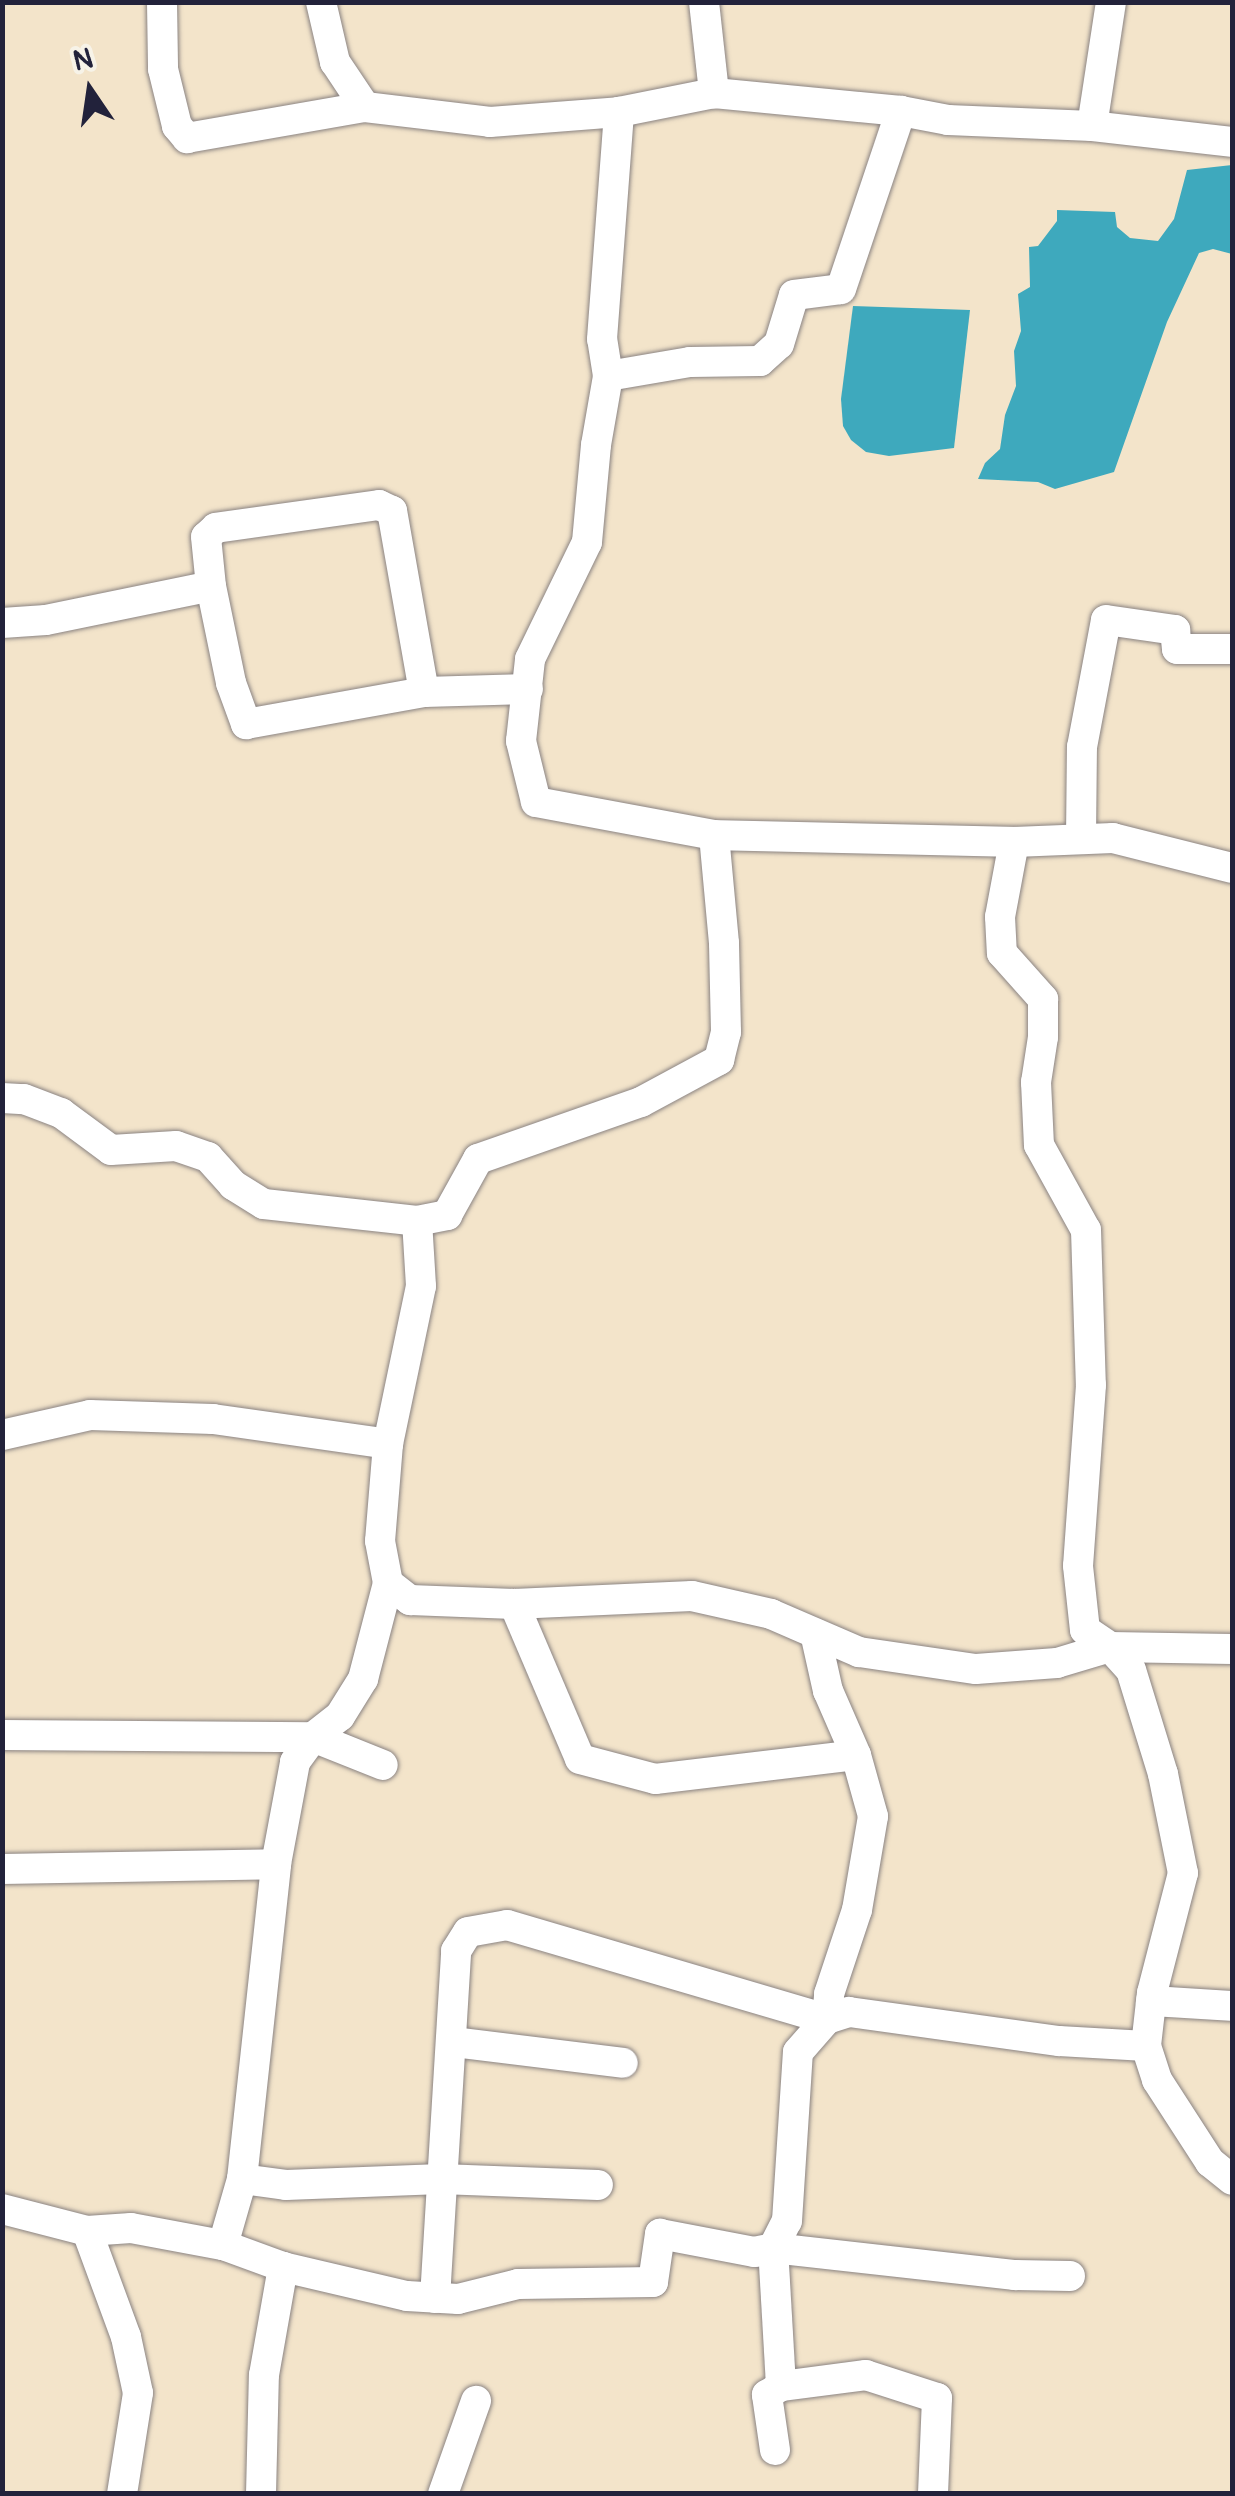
<!DOCTYPE html>
<html>
<head>
<meta charset="utf-8">
<style>
  body { margin:0 }
  #map { position:relative; width:1235px; height:2496px; overflow:hidden; background:#f3e4ca; font-family:Pangolin,sans-serif }
  div>[style] { position:absolute }
  .water>* { inset:0; background:#3ea9bd }
  .roads { filter:drop-shadow(0 0 2px #8a8382) drop-shadow(0 0 2px #8a8382) }
  .minor>* { height:30px; margin:-15px; padding:0 15px; transform-origin:15px; border-radius:15px; background:#fff }
  span { translate:-50% -50%; white-space:nowrap; text-align:center; line-height:1.15; -webkit-text-stroke:10px #f7f3e8; paint-order:stroke }
  .frame { position:absolute; inset:0; border:5px solid #22223b; pointer-events:none }
  .north { position:absolute; left:40px; top:40px; width:100px; height:100px; -webkit-text-stroke:8px #f7f3e8; paint-order:stroke; rotate:347deg; font-size:28px; font-weight:700; line-height:40px; text-align:center; color:#22223b }
  .north::after { content:''; display:block; margin:auto; width:35px; height:45px; background:#22223b; clip-path:polygon(50% 0,100% 100%,50% 72%,0 100%) }
</style>
</head>
<body>
<div id="map">
  <div class="water">
    <div style="clip-path:polygon(1232px 165px,1232px 254px,1213px 249px,1199px 253px,1167px 322px,1114px 472px,1055px 489px,1038px 482px,978px 479px,985px 463px,1000px 449px,1005px 415px,1016px 386px,1014px 351px,1021px 331px,1018px 294px,1030px 287px,1029px 247px,1038px 246px,1057px 221px,1057px 210px,1115px 212px,1117px 227px,1130px 238px,1158px 241px,1174px 219px,1187px 170px)"></div>
    <div style="clip-path:polygon(853px 306px,970px 310px,954px 448px,889px 456px,866px 452px,851px 440px,843px 426px,841px 399px)"></div>
  </div>
  <div class="roads">
    <div class="minor">
      <div style="left:162px;top:2px;width:67px;rotate:89.1deg"></div>
      <div style="left:163px;top:69px;width:59px;rotate:76.2deg"></div>
      <div style="left:177px;top:126px;width:16px;rotate:50deg"></div>
      <div style="left:187px;top:138px;width:181px;rotate:-9.9deg"></div>
      <div style="left:321px;top:2px;width:62px;rotate:76.9deg"></div>
      <div style="left:335px;top:62px;width:54px;rotate:56.3deg"></div>
      <div style="left:365px;top:107px;width:126px;rotate:6.8deg"></div>
      <div style="left:490px;top:122px;width:129px;rotate:-4.4deg"></div>
      <div style="left:619px;top:112px;width:97px;rotate:-11.3deg"></div>
      <div style="left:714px;top:93px;width:188px;rotate:5.5deg"></div>
      <div style="left:901px;top:111px;width:48px;rotate:10.8deg"></div>
      <div style="left:948px;top:120px;width:144px;rotate:2.4deg"></div>
      <div style="left:704px;top:2px;width:92px;rotate:83.7deg"></div>
      <div style="left:1111px;top:2px;width:125px;rotate:98.7deg"></div>
      <div style="left:1092px;top:126px;width:141px;rotate:6.5deg"></div>
      <div style="left:608px;top:376px;width:37px;rotate:-99deg"></div>
      <div style="left:602px;top:339px;width:228px;rotate:-85.7deg"></div>
      <div style="left:2px;top:623px;width:44px;rotate:-3.9deg"></div>
      <div style="left:46px;top:620px;width:168px;rotate:-11.6deg"></div>
      <div style="left:424px;top:692px;width:184px;rotate:-100deg"></div>
      <div style="left:392px;top:511px;width:14px;rotate:-155deg"></div>
      <div style="left:379px;top:505px;width:165px;rotate:172deg"></div>
      <div style="left:216px;top:528px;width:13px;rotate:138deg"></div>
      <div style="left:206px;top:537px;width:49px;rotate:84.2deg"></div>
      <div style="left:211px;top:586px;width:99px;rotate:78.3deg"></div>
      <div style="left:231px;top:683px;width:44px;rotate:69.9deg"></div>
      <div style="left:246px;top:724px;width:181px;rotate:-10.2deg"></div>
      <div style="left:424px;top:692px;width:104px;rotate:-1.7deg"></div>
      <div style="left:714px;top:835px;width:300px;rotate:1.3deg"></div>
      <div style="left:1081px;top:838px;width:91px;rotate:-89.4deg"></div>
      <div style="left:1082px;top:747px;width:129px;rotate:-79.3deg"></div>
      <div style="left:1106px;top:620px;width:70px;rotate:8.2deg"></div>
      <div style="left:1175px;top:630px;width:19px;rotate:84deg"></div>
      <div style="left:1177px;top:649px;width:55px"></div>
      <div style="left:1232px;top:868px;width:123px;rotate:-165.9deg"></div>
      <div style="left:1113px;top:838px;width:99px;rotate:177.7deg"></div>
      <div style="left:1014px;top:842px;width:76px;rotate:100.6deg"></div>
      <div style="left:1000px;top:917px;width:36px;rotate:87deg"></div>
      <div style="left:1002px;top:953px;width:62px;rotate:48.3deg"></div>
      <div style="left:1043px;top:999px;width:38px;rotate:90deg"></div>
      <div style="left:1043px;top:1037px;width:46px;rotate:98.8deg"></div>
      <div style="left:1036px;top:1082px;width:63px;rotate:87.3deg"></div>
      <div style="left:1039px;top:1145px;width:97px;rotate:61.1deg"></div>
      <div style="left:1086px;top:1230px;width:155px;rotate:88.2deg"></div>
      <div style="left:1091px;top:1385px;width:181px;rotate:94.1deg"></div>
      <div style="left:1078px;top:1566px;width:64px;rotate:83.8deg"></div>
      <div style="left:1085px;top:1630px;width:30px;rotate:34deg"></div>
      <div style="left:1110px;top:1647px;width:122px;rotate:0.9deg"></div>
      <div style="left:2px;top:1098px;width:22px;rotate:3deg"></div>
      <div style="left:24px;top:1099px;width:40px;rotate:21deg"></div>
      <div style="left:61px;top:1113px;width:62px;rotate:36.5deg"></div>
      <div style="left:111px;top:1150px;width:65px;rotate:-3.5deg"></div>
      <div style="left:176px;top:1146px;width:34px;rotate:19deg"></div>
      <div style="left:208px;top:1157px;width:38px;rotate:48deg"></div>
      <div style="left:233px;top:1185px;width:36px;rotate:32deg"></div>
      <div style="left:264px;top:1204px;width:154px;rotate:6.3deg"></div>
      <div style="left:417px;top:1221px;width:31px;rotate:-11deg"></div>
      <div style="left:447px;top:1215px;width:64px;rotate:-61deg"></div>
      <div style="left:478px;top:1159px;width:173px;rotate:-19.3deg"></div>
      <div style="left:641px;top:1102px;width:89px;rotate:-28.3deg"></div>
      <div style="left:719px;top:1060px;width:29px;rotate:-76deg"></div>
      <div style="left:726px;top:1032px;width:89px;rotate:-91.3deg"></div>
      <div style="left:724px;top:943px;width:108px;rotate:-95.3deg"></div>
      <div style="left:714px;top:835px;width:181px;rotate:-169.5deg"></div>
      <div style="left:536px;top:802px;width:63px;rotate:-103.8deg"></div>
      <div style="left:521px;top:741px;width:82px;rotate:-83.7deg"></div>
      <div style="left:530px;top:659px;width:130px;rotate:-64deg"></div>
      <div style="left:587px;top:542px;width:97px;rotate:-84.7deg"></div>
      <div style="left:596px;top:445px;width:70px;rotate:-80.1deg"></div>
      <div style="left:608px;top:376px;width:83px;rotate:-9.7deg"></div>
      <div style="left:690px;top:362px;width:70px;rotate:-0.8deg"></div>
      <div style="left:760px;top:361px;width:25px;rotate:-42deg"></div>
      <div style="left:779px;top:344px;width:51px;rotate:-73deg"></div>
      <div style="left:794px;top:295px;width:47px;rotate:-7.3deg"></div>
      <div style="left:841px;top:289px;width:188px;rotate:-71.4deg"></div>
      <div style="left:2px;top:1435px;width:90px;rotate:-12.8deg"></div>
      <div style="left:90px;top:1415px;width:123px;rotate:1.9deg"></div>
      <div style="left:213px;top:1419px;width:177px;rotate:8.1deg"></div>
      <div style="left:388px;top:1444px;width:161px;rotate:-78.2deg"></div>
      <div style="left:421px;top:1286px;width:65px;rotate:-93.5deg"></div>
      <div style="left:388px;top:1444px;width:97px;rotate:94.7deg"></div>
      <div style="left:380px;top:1541px;width:43px;rotate:79.2deg"></div>
      <div style="left:388px;top:1583px;width:28px;rotate:38deg"></div>
      <div style="left:410px;top:1600px;width:104px;rotate:2.2deg"></div>
      <div style="left:514px;top:1604px;width:178px;rotate:-2.6deg"></div>
      <div style="left:692px;top:1596px;width:81px;rotate:12.8deg"></div>
      <div style="left:771px;top:1614px;width:96px;rotate:23.4deg"></div>
      <div style="left:859px;top:1652px;width:118px;rotate:8.3deg"></div>
      <div style="left:976px;top:1669px;width:81px;rotate:-4.2deg"></div>
      <div style="left:1057px;top:1663px;width:55px;rotate:-16.8deg"></div>
      <div style="left:1110px;top:1647px;width:31px;rotate:48deg"></div>
      <div style="left:1131px;top:1670px;width:109px;rotate:72.9deg"></div>
      <div style="left:1163px;top:1774px;width:101px;rotate:78.6deg"></div>
      <div style="left:1183px;top:1873px;width:124px;rotate:104.5deg"></div>
      <div style="left:1152px;top:1993px;width:53px;rotate:96.5deg"></div>
      <div style="left:514px;top:1604px;width:168px;rotate:66.9deg"></div>
      <div style="left:580px;top:1759px;width:78px;rotate:14.9deg"></div>
      <div style="left:655px;top:1779px;width:202px;rotate:-6.8deg"></div>
      <div style="left:856px;top:1755px;width:70px;rotate:-113.6deg"></div>
      <div style="left:828px;top:1691px;width:59px;rotate:-102.6deg"></div>
      <div style="left:2px;top:1735px;width:311px;rotate:0.4deg"></div>
      <div style="left:313px;top:1737px;width:75px;rotate:21.8deg"></div>
      <div style="left:2px;top:1869px;width:274px;rotate:-1deg"></div>
      <div style="left:1151px;top:2001px;width:81px;rotate:3.5deg"></div>
      <div style="left:453px;top:2042px;width:171px;rotate:7deg"></div>
      <div style="left:242px;top:2179px;width:44px;rotate:7.8deg"></div>
      <div style="left:286px;top:2185px;width:155px;rotate:-2.2deg"></div>
      <div style="left:441px;top:2179px;width:157px;rotate:2.2deg"></div>
      <div style="left:2px;top:2209px;width:88px;rotate:14.5deg"></div>
      <div style="left:87px;top:2231px;width:44px;rotate:-3.9deg"></div>
      <div style="left:131px;top:2228px;width:94px;rotate:10.5deg"></div>
      <div style="left:223px;top:2245px;width:64px;rotate:20.1deg"></div>
      <div style="left:87px;top:2231px;width:113px;rotate:69.8deg"></div>
      <div style="left:126px;top:2337px;width:57px;rotate:77.9deg"></div>
      <div style="left:138px;top:2393px;width:102px;rotate:99deg"></div>
      <div style="left:223px;top:2245px;width:69px;rotate:-73.9deg"></div>
      <div style="left:242px;top:2179px;width:317px;rotate:-83.8deg"></div>
      <div style="left:276px;top:1864px;width:104px;rotate:-79.4deg"></div>
      <div style="left:295px;top:1762px;width:31px;rotate:-54deg"></div>
      <div style="left:313px;top:1737px;width:34px;rotate:-38deg"></div>
      <div style="left:340px;top:1716px;width:44px;rotate:-58.1deg"></div>
      <div style="left:363px;top:1679px;width:99px;rotate:-75.4deg"></div>
      <div style="left:435px;top:2298px;width:348px;rotate:-86.5deg"></div>
      <div style="left:456px;top:1951px;width:22px;rotate:-58deg"></div>
      <div style="left:468px;top:1932px;width:40px;rotate:-10deg"></div>
      <div style="left:507px;top:1925px;width:334px;rotate:16.4deg"></div>
      <div style="left:827px;top:2019px;width:25px;rotate:-85deg"></div>
      <div style="left:829px;top:1994px;width:89px;rotate:-71.6deg"></div>
      <div style="left:857px;top:1910px;width:95px;rotate:-80.3deg"></div>
      <div style="left:873px;top:1816px;width:63px;rotate:-105.6deg"></div>
      <div style="left:775px;top:2450px;width:56px;rotate:-98.3deg"></div>
      <div style="left:767px;top:2395px;width:17px;rotate:-33deg"></div>
      <div style="left:261px;top:2494px;width:119px;rotate:-88.6deg"></div>
      <div style="left:264px;top:2375px;width:110px;rotate:-80deg"></div>
      <div style="left:283px;top:2267px;width:127px;rotate:13.2deg"></div>
      <div style="left:407px;top:2296px;width:51px;rotate:3.4deg"></div>
      <div style="left:458px;top:2299px;width:62px;rotate:-14deg"></div>
      <div style="left:518px;top:2284px;width:135px;rotate:-0.8deg"></div>
      <div style="left:653px;top:2282px;width:49px;rotate:-81.7deg"></div>
      <div style="left:660px;top:2234px;width:96px;rotate:10.8deg"></div>
      <div style="left:754px;top:2252px;width:19px;rotate:-12deg"></div>
      <div style="left:773px;top:2248px;width:30px;rotate:-63deg"></div>
      <div style="left:787px;top:2221px;width:169px;rotate:-86.3deg"></div>
      <div style="left:798px;top:2052px;width:44px;rotate:-48.7deg"></div>
      <div style="left:827px;top:2019px;width:23px;rotate:-18deg"></div>
      <div style="left:849px;top:2012px;width:212px;rotate:7.9deg"></div>
      <div style="left:1059px;top:2041px;width:87px;rotate:3.3deg"></div>
      <div style="left:1146px;top:2046px;width:36px;rotate:72deg"></div>
      <div style="left:1157px;top:2080px;width:98px;rotate:57.1deg"></div>
      <div style="left:1210px;top:2162px;width:28px;rotate:39deg"></div>
      <div style="left:443px;top:2494px;width:99px;rotate:-70.5deg"></div>
      <div style="left:933px;top:2494px;width:96px;rotate:-87.6deg"></div>
      <div style="left:937px;top:2398px;width:75px;rotate:-162.1deg"></div>
      <div style="left:866px;top:2375px;width:86px;rotate:172.6deg"></div>
      <div style="left:781px;top:2386px;width:138px;rotate:-93.3deg"></div>
      <div style="left:773px;top:2248px;width:244px;rotate:6.4deg"></div>
      <div style="left:1015px;top:2275px;width:55px;rotate:1deg"></div>
    </div>
  </div>
  <div class="frame"></div>
  <div class="north">N</div>
</div>
</body>
</html>
